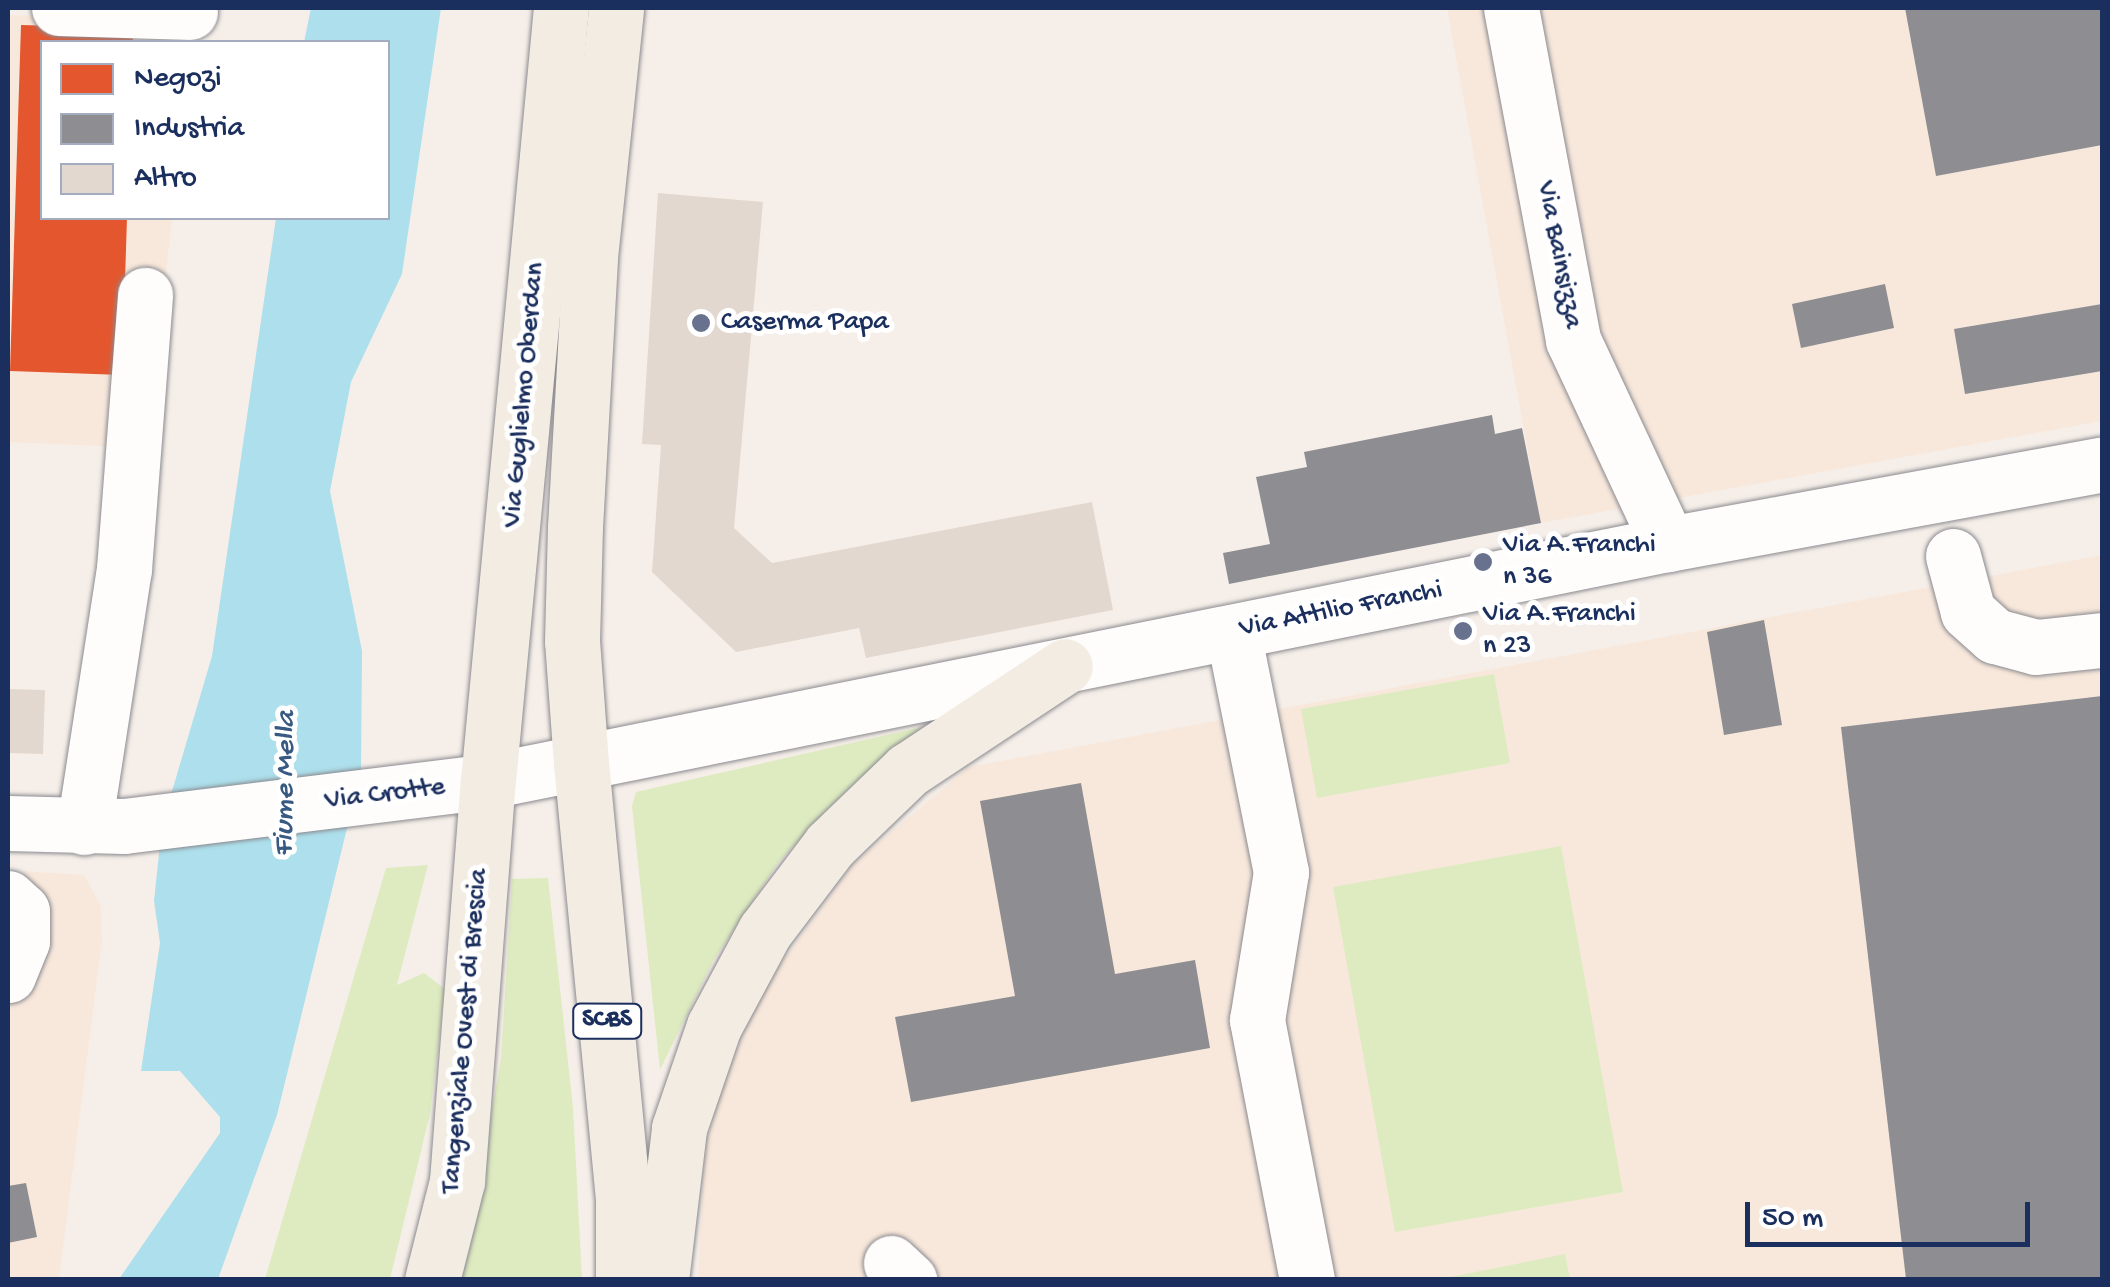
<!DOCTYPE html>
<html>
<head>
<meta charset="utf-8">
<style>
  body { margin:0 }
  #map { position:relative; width:2110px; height:1287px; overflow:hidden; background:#f6efe9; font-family:"Gochi Hand",sans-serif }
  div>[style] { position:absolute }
  .built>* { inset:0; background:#f8e8db }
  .green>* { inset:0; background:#deebc0 }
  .water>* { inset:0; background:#ade0ec }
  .shops>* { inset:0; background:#e4572e }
  .industry>* { inset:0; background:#8d8d92 }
  .building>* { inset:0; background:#e3d8cf }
  .roads { filter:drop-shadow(0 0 2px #8a8a90) drop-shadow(0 0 2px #8a8a90) }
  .minor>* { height:55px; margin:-27.5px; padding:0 27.5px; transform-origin:27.5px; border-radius:27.5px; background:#fefdfc }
  .major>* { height:55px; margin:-27.5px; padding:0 27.5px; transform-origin:27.5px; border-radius:27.5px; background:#f2ece3 }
  .highway>* { height:55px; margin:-27.5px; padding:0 27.5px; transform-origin:27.5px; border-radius:27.5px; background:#f2ece3 }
  .dots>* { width:28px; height:28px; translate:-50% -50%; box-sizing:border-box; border:5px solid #fff; border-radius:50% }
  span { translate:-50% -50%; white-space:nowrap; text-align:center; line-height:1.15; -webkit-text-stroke:10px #fff; paint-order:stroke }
  .shield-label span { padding:2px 8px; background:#fff; border:2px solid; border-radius:8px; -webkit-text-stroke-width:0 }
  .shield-label { font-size:25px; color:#1b2f5e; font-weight:700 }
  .street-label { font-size:28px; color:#1b2f5e }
  .poi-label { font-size:28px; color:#1b2f5e }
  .left { translate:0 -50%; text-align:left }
  .water-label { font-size:30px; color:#385a82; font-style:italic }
  .frame { position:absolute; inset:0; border:10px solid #1b2f5e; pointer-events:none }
  .legend { position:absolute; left:40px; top:40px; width:350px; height:180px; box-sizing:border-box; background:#fff; border:2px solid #a4acbf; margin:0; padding:12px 18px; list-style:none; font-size:30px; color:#1b2f5e }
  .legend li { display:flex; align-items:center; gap:20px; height:50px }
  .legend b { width:50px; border:2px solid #a4acbf }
  .scale { position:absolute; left:1745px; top:1202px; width:285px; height:45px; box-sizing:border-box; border:5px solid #1b2f5e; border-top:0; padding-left:12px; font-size:30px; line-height:35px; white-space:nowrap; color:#1b2f5e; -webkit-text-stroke:8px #fff; paint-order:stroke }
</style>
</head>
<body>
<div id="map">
  <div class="built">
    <div style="clip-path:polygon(1447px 8px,2102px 8px,2102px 421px,1541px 523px)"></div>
    <div style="clip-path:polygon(8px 15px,194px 21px,191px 42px,42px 42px,42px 218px,172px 218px,147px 448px,8px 442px)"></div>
    <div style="clip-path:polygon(2102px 555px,2102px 1279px,698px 1279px,705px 1145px,730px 1063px,766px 984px,854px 863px,969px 767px)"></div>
    <div style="clip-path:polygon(22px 871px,84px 875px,101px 906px,102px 940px,59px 1279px,8px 1279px,8px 1008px,51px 928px,45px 895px)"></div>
  </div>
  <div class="green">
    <div style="clip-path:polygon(1494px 674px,1510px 763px,1317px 798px,1301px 709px)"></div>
    <div style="clip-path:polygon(922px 727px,832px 805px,778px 863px,713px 961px,660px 1070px,632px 806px,636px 792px)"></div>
    <div style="clip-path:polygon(1561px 846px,1623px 1192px,1395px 1232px,1333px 887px)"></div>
    <div style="clip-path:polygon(428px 865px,397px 985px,424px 973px,445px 989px,430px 1114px,390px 1279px,265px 1279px,386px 868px)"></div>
    <div style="clip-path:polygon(548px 878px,573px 1108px,582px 1279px,462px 1279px,501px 1059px,512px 879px)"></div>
    <div style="clip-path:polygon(1565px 1254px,1570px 1279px,1438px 1279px,1461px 1275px)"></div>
  </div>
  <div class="water">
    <div style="clip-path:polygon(311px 8px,441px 8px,402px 274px,351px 382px,330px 491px,362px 651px,361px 771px,277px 1115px,218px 1279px,119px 1279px,220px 1133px,220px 1117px,180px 1071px,141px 1071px,160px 943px,154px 901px,162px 825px,212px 656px,276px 218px,388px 218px,388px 42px,304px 42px)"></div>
  </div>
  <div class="shops">
    <div style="clip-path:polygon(21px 25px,133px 28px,133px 42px,42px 42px,42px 218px,127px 218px,122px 375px,10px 371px)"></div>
  </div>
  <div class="industry">
    <div style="clip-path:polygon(1905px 8px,2102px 8px,2102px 145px,1936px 176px)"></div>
    <div style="clip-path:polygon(1885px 284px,1894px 328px,1801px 348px,1792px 304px)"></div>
    <div style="clip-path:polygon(2102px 304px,2102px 371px,1965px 394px,1954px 329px)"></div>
    <div style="clip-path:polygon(1492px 415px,1495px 434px,1522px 428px,1541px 523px,1229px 584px,1223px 553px,1270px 544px,1256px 477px,1307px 467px,1304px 452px)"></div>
    <div style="clip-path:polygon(1764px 620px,1782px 725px,1724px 735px,1707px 632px)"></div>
    <div style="clip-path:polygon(2102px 696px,2102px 1279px,1906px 1279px,1841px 727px)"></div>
    <div style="clip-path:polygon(1081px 783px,1115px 974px,1195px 960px,1210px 1048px,911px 1102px,895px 1017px,1015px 996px,980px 801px)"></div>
    <div style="clip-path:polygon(26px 1183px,37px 1237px,8px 1243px,8px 1186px)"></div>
  </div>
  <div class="building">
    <div style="clip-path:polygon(658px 193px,763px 202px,734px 528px,772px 563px,1092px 502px,1113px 610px,866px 658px,859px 628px,736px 652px,652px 572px,661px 445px,642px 444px)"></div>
    <div style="clip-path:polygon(8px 689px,45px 690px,43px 754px,8px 753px)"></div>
  </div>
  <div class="roads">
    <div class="minor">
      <div style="left:59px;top:8px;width:131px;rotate:1.7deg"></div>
      <div style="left:1511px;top:8px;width:338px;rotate:79.4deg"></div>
      <div style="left:1573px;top:340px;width:225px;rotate:65deg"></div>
      <div style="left:1953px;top:556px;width:58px;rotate:75deg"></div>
      <div style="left:1968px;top:612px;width:36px;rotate:42deg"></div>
      <div style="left:1995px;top:636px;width:42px;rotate:15deg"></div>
      <div style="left:2036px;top:647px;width:66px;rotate:-6.1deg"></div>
      <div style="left:1233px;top:632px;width:245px;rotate:78.7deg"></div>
      <div style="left:1281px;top:872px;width:150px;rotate:99.2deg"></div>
      <div style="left:1257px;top:1020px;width:265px;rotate:79.1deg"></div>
      <div style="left:8px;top:823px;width:116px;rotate:1.5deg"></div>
      <div style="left:124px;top:826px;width:367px;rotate:-7deg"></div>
      <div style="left:488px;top:781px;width:1204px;rotate:-11.36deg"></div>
      <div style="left:1668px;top:544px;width:441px;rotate:-10.4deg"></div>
      <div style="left:84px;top:827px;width:261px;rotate:-81.2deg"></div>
      <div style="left:124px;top:569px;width:275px;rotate:-85.6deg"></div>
      <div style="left:8px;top:898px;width:19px;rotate:43deg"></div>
      <div style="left:22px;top:911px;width:30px;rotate:90deg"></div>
      <div style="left:22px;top:941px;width:37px;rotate:112deg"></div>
      <div style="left:891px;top:1263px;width:25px;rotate:43deg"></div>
    </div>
    <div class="major">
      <div style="left:581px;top:763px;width:122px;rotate:-94.2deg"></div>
      <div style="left:572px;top:641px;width:114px;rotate:-88.5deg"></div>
      <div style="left:575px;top:527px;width:270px;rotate:-86.8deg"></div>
      <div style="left:590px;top:257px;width:250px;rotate:-84deg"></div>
      <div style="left:488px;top:781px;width:776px;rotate:-84.61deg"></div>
    </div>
    <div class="highway">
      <div style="left:581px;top:763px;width:440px;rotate:84.5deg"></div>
      <div style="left:623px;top:1201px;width:79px;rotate:90deg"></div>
      <div style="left:432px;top:1280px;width:102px;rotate:-75.8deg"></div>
      <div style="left:457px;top:1181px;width:401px;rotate:-85.6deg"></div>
      <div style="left:661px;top:1280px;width:153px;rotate:-83.2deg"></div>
      <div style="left:679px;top:1128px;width:108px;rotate:-71.1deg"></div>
      <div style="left:714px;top:1026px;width:108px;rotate:-61.8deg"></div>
      <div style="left:765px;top:931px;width:108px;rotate:-52.9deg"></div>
      <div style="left:830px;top:845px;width:108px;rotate:-43.9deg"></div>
      <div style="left:908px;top:770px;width:188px;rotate:-33.5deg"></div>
    </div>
  </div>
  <div class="dots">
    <div style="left:701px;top:323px;background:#68728f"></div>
    <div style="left:1483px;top:562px;background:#68728f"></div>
    <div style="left:1463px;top:631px;background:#68728f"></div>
  </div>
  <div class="shield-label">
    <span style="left:607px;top:1021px">SCBS</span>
  </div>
  <div class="street-label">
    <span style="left:1558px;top:255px;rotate:79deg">Via Bainsizza</span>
    <span style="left:525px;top:395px;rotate:-85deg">Via Guglielmo Oberdan</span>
    <span style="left:1341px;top:610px;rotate:-11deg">Via Attilio Franchi</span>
    <span style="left:385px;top:795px;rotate:-7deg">Via Crotte</span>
    <span style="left:466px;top:1031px;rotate:-85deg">Tangenziale Ovest di Brescia</span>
  </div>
  <div class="poi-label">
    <span class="left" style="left:721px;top:323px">Caserma Papa</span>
    <span class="left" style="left:1503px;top:562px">Via A.Franchi<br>n 36</span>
    <span class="left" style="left:1483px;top:631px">Via A.Franchi<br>n 23</span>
  </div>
  <div class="water-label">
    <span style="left:287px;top:784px;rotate:-89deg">Fiume Mella</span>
  </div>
  <div class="frame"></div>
  <ul class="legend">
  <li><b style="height:28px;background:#e4572e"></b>Negozi</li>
  <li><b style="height:28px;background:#8d8d92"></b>Industria</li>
  <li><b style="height:28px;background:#e3d8cf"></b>Altro</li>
  </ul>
  <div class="scale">50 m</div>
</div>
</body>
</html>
